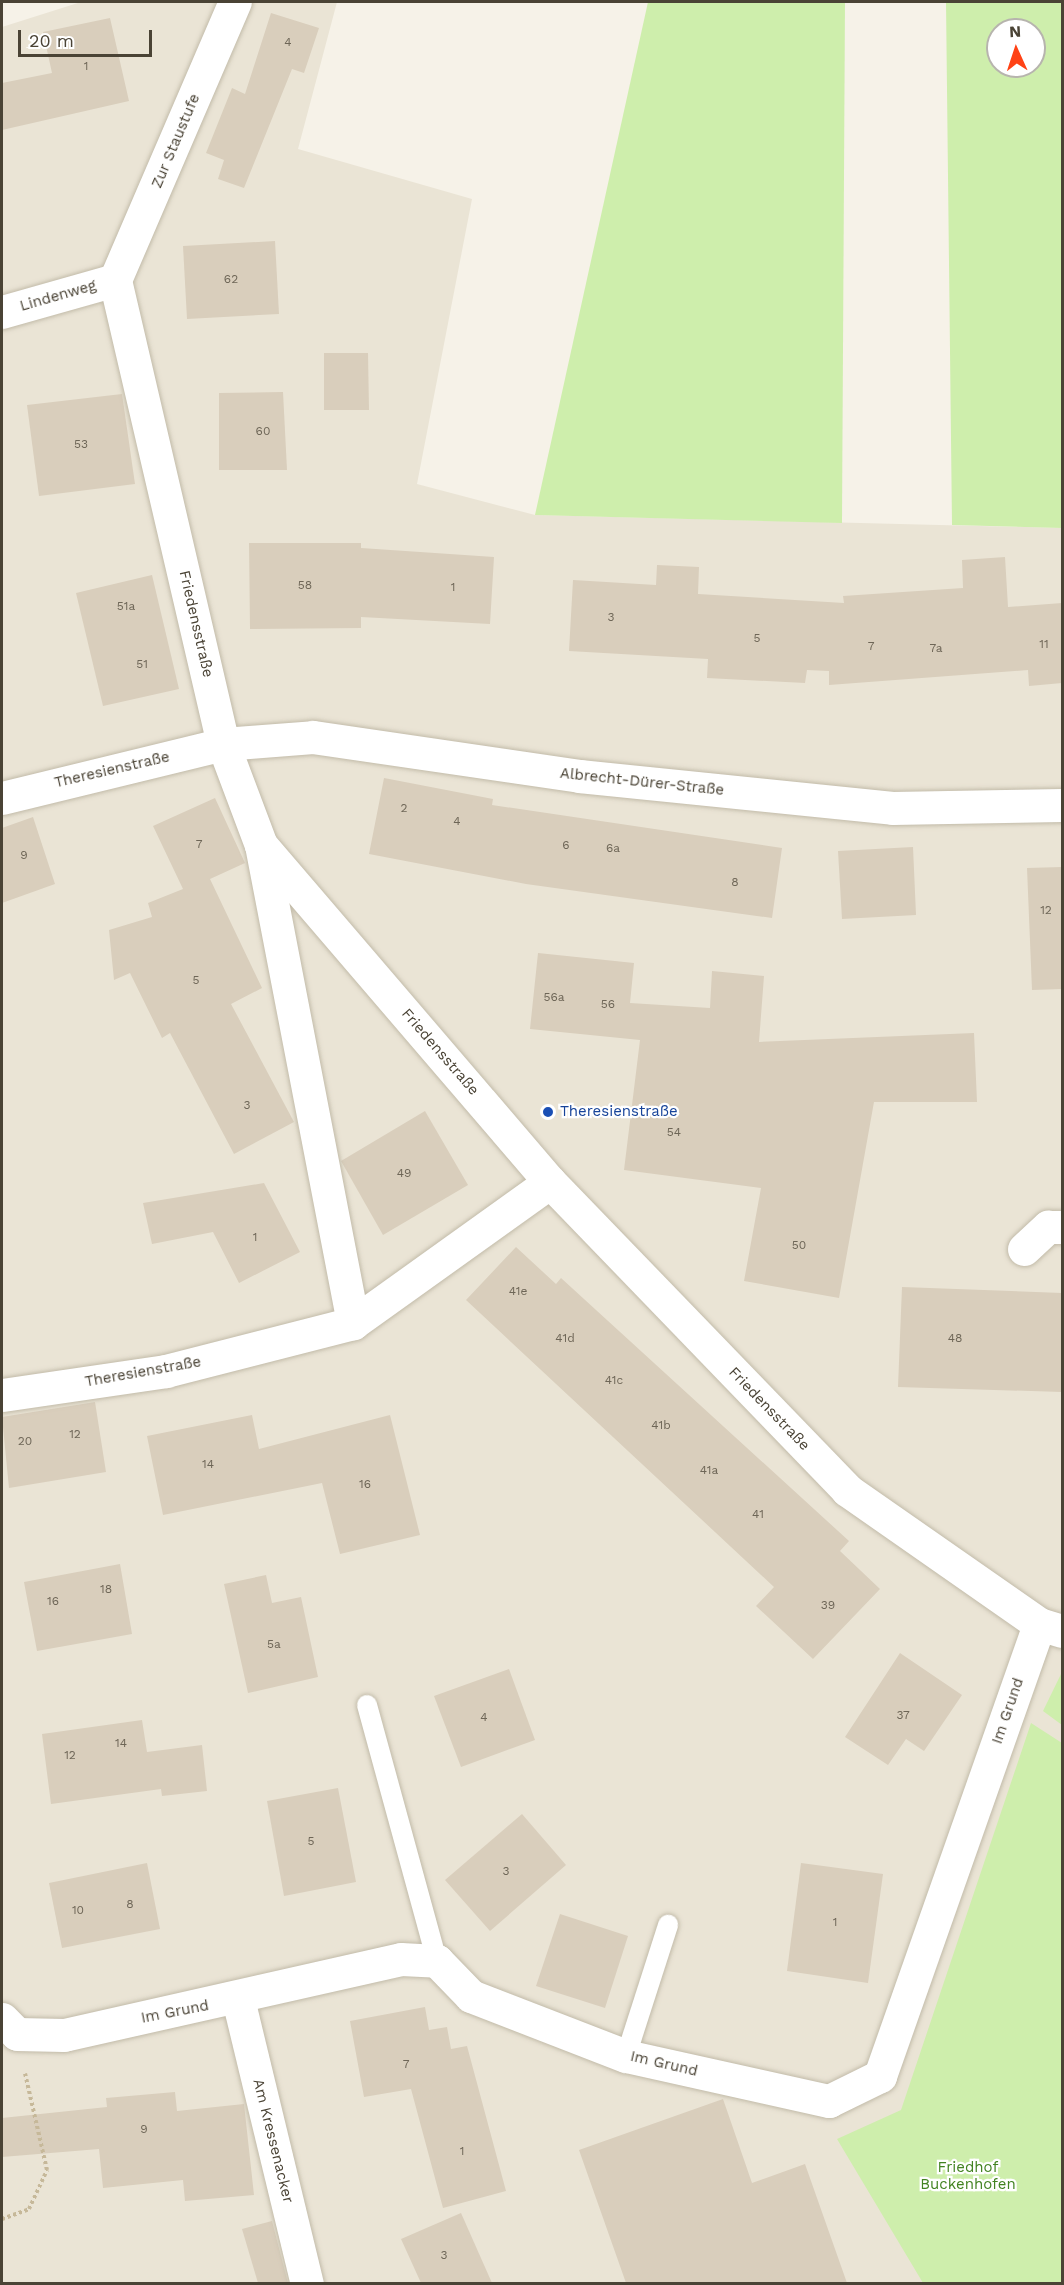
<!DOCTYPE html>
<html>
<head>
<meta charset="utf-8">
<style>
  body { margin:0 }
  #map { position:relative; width:1064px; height:2285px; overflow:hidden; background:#f6f2e8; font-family:"Work Sans",sans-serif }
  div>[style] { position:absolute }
  .residential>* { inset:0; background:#eae4d5 }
  .green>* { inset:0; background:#ceeeac }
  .building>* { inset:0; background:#d9cebc }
  .path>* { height:4px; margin-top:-2px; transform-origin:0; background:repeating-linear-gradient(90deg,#c6b899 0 3px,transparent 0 6px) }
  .roads { filter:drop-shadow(0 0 2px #c2bba9) drop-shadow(0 0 2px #c2bba9) }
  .lane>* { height:20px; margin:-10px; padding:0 10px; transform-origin:10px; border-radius:10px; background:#fff }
  .street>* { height:33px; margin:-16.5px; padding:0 16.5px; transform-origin:16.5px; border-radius:16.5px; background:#fff }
  .dots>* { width:16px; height:16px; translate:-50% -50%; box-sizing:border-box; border:3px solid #fff; border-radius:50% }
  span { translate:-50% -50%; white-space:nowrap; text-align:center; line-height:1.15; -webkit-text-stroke:4.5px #fff; paint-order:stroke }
  .number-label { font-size:12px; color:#6e6657 }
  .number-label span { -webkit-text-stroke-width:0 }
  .street-label { font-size:15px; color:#4a4335 }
  .transit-label { font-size:15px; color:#164399 }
  .left { translate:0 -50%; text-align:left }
  .park-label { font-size:15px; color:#428321 }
  .frame { position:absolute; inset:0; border:3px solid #4a4335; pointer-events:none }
  .north { position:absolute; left:986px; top:18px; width:60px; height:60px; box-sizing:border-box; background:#fff; border:2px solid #b7b4ae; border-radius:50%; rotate:357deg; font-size:16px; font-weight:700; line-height:24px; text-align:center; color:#4a4335 }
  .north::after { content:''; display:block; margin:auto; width:21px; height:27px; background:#ff4215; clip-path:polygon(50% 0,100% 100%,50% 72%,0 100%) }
  .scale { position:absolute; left:18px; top:30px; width:134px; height:27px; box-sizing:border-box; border:3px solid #4a4335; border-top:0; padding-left:8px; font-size:18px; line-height:21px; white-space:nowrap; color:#4a4335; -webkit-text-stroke:4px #fff; paint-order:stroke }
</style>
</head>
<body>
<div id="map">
  <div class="residential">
    <div style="clip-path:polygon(81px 2px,337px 2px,298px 149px,472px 199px,417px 484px,535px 515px,1062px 528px,1062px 2283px,2px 2283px,2px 27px)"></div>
  </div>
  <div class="green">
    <div style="clip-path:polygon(648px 2px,845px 2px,842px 523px,535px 515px)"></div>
    <div style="clip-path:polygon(evenodd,946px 2px,1062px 2px,1062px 528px,952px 525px,946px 2px,998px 30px,1034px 30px,1034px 66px,998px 66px,998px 30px)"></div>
    <div style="clip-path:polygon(1062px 1672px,1062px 1725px,1043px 1711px)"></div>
    <div style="clip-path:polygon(1031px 1723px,1062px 1743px,1062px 2283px,923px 2283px,837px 2139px,901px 2110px)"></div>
  </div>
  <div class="building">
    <div style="clip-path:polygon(271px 13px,319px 28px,304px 73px,292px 69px,244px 188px,218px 179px,224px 160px,206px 153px,232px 88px,245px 94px)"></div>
    <div style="clip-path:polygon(110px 18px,129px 101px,2px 130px,2px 83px,52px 73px,43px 32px)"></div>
    <div style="clip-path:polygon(275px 241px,279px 314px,187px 319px,183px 246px)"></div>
    <div style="clip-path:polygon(324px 353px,368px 353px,369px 410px,324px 410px)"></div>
    <div style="clip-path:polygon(283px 392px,287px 470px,219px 470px,219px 393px)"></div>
    <div style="clip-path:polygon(122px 394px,135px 484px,39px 496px,27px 405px)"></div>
    <div style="clip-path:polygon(249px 543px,361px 543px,361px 548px,494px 557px,490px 624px,361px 617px,361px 628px,250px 629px)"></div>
    <div style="clip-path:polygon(1005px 557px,1008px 607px,1062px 603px,1062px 683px,1029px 686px,1028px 670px,829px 685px,829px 671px,807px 670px,805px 683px,707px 678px,708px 659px,569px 651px,573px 580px,656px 585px,657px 565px,699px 567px,698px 594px,844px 603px,843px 596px,963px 588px,962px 560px)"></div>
    <div style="clip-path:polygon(152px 575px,179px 689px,103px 706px,76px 593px)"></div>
    <div style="clip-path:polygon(384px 778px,493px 799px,492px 805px,782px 848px,772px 918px,526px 884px,369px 854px)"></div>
    <div style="clip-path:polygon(215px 798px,245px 863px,210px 879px,262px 988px,231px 1004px,294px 1122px,234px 1154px,170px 1033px,162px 1038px,130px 973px,114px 980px,109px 930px,152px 917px,148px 903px,183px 889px,153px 826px)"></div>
    <div style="clip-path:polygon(33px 817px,55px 884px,2px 903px,2px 828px)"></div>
    <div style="clip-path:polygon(913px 847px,916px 915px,842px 919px,838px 851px)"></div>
    <div style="clip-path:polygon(1062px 867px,1062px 989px,1032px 990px,1027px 868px)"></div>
    <div style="clip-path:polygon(538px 953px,634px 963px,630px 1003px,710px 1008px,712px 971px,764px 976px,759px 1042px,974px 1033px,977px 1102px,874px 1102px,839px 1298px,744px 1281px,761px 1188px,624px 1170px,640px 1040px,530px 1029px)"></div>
    <div style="clip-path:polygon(425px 1111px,468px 1185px,383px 1235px,341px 1161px)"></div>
    <div style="clip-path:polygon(264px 1183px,300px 1252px,239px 1283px,213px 1232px,152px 1244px,143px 1203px)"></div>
    <div style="clip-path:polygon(516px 1247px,556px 1284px,561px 1278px,849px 1541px,840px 1551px,880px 1589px,813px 1659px,756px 1606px,774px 1587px,466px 1300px)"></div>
    <div style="clip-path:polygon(902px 1287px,1062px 1293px,1062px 1392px,898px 1387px)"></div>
    <div style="clip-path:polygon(95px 1402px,106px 1472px,9px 1488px,2px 1417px)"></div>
    <div style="clip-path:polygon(252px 1415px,259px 1449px,390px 1415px,420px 1535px,340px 1554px,322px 1483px,163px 1515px,147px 1436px)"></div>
    <div style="clip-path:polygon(120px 1564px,132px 1634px,37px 1651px,24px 1582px)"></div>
    <div style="clip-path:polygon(266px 1575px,272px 1603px,301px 1597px,318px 1677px,248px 1693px,224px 1584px)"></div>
    <div style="clip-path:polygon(900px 1653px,962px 1695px,924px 1751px,906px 1739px,888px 1765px,845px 1737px)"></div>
    <div style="clip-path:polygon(509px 1669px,535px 1740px,461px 1767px,434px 1696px)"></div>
    <div style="clip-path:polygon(142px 1720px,147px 1752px,202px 1745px,207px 1791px,162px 1796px,161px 1789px,51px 1804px,42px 1734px)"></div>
    <div style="clip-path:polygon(338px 1788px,356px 1882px,284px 1896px,267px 1801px)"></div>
    <div style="clip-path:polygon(522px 1814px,566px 1865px,490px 1931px,445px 1880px)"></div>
    <div style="clip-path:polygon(147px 1863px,160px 1929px,62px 1948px,49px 1883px)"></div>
    <div style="clip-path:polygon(801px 1863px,883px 1874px,868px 1983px,787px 1971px)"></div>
    <div style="clip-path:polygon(560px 1914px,628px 1936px,605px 2008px,536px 1986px)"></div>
    <div style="clip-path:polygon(425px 2007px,429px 2030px,447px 2027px,451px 2049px,467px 2046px,506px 2191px,443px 2208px,411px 2089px,364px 2097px,350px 2021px)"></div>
    <div style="clip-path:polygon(175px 2092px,177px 2111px,244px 2104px,254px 2195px,185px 2201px,183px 2180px,103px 2188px,99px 2149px,2px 2157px,2px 2118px,107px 2107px,106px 2098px)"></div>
    <div style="clip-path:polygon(723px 2099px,752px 2183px,805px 2164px,847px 2283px,626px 2283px,579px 2150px)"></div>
    <div style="clip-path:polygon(461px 2213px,492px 2283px,421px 2283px,401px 2239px)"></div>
    <div style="clip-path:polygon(272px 2221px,288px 2283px,258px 2283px,242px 2229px)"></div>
  </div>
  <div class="path">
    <div style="left:2px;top:2219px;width:29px;rotate:-20deg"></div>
    <div style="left:29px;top:2209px;width:43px;rotate:-65.2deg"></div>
    <div style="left:47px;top:2170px;width:99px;rotate:-102.8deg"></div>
  </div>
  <div class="roads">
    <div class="lane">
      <div style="left:367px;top:1705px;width:265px;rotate:74.7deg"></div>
      <div style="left:626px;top:2056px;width:138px;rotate:-72.2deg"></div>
    </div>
    <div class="street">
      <div style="left:115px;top:280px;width:476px;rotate:76.9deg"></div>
      <div style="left:223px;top:744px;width:108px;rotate:69.4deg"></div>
      <div style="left:261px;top:845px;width:444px;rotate:49.4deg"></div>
      <div style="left:550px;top:1182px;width:428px;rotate:46deg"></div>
      <div style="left:847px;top:1490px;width:234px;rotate:34.9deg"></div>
      <div style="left:1039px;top:1624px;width:24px;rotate:17deg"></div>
      <div style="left:115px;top:280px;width:303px;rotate:-66.7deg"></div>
      <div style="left:2px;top:312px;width:117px;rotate:-15.8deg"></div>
      <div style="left:2px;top:798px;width:228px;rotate:-13.7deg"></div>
      <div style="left:223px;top:744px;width:90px;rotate:-4.4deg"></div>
      <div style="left:313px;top:737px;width:269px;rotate:8.3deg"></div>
      <div style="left:579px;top:776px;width:315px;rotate:5.8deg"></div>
      <div style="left:892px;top:808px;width:170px;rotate:-1deg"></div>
      <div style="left:261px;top:845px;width:487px;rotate:79.1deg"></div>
      <div style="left:1024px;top:1249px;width:33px;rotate:-43deg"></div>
      <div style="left:1048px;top:1227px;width:14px"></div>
      <div style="left:2px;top:1395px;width:166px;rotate:-8.3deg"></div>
      <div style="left:166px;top:1371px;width:193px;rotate:-14.4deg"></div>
      <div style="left:353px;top:1323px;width:242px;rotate:-35.6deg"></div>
      <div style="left:238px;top:1999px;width:293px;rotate:76.4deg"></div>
      <div style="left:2px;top:2019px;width:21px;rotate:45deg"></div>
      <div style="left:17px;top:2034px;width:47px;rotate:1.2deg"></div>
      <div style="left:64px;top:2035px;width:345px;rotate:-12.7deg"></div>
      <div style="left:401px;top:1959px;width:36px;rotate:3deg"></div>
      <div style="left:437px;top:1961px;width:49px;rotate:45.8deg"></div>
      <div style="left:471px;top:1996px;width:166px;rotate:21.2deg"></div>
      <div style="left:626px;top:2056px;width:208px;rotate:12.5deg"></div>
      <div style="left:829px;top:2101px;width:57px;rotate:-26.1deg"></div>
      <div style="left:880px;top:2076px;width:479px;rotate:-70.6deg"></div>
    </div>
  </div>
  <div class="dots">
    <div style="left:548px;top:1112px;background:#1a4fb4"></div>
  </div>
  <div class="number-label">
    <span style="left:288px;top:43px">4</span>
    <span style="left:86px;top:67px">1</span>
    <span style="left:231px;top:280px">62</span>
    <span style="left:263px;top:432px">60</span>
    <span style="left:81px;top:445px">53</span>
    <span style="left:305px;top:586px">58</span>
    <span style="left:453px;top:588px">1</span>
    <span style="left:126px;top:607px">51a</span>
    <span style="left:611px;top:618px">3</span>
    <span style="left:757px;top:639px">5</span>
    <span style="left:1044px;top:645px">11</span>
    <span style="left:871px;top:647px">7</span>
    <span style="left:936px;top:649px">7a</span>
    <span style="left:142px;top:665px">51</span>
    <span style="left:404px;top:809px">2</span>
    <span style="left:457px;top:822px">4</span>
    <span style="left:199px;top:845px">7</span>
    <span style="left:566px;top:846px">6</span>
    <span style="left:613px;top:849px">6a</span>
    <span style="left:24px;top:856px">9</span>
    <span style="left:735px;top:883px">8</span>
    <span style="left:1046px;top:911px">12</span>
    <span style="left:196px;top:981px">5</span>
    <span style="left:554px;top:998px">56a</span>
    <span style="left:608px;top:1005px">56</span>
    <span style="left:247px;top:1106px">3</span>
    <span style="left:674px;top:1133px">54</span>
    <span style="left:404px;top:1174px">49</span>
    <span style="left:255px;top:1238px">1</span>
    <span style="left:799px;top:1246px">50</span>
    <span style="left:518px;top:1292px">41e</span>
    <span style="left:565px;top:1339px">41d</span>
    <span style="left:955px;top:1339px">48</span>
    <span style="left:614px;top:1381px">41c</span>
    <span style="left:661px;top:1426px">41b</span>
    <span style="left:75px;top:1435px">12</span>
    <span style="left:25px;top:1442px">20</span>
    <span style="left:208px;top:1465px">14</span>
    <span style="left:709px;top:1471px">41a</span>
    <span style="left:365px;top:1485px">16</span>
    <span style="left:758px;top:1515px">41</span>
    <span style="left:106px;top:1590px">18</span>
    <span style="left:53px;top:1602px">16</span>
    <span style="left:828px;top:1606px">39</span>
    <span style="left:274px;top:1645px">5a</span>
    <span style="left:903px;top:1716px">37</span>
    <span style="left:484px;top:1718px">4</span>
    <span style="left:121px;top:1744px">14</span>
    <span style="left:70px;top:1756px">12</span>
    <span style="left:311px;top:1842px">5</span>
    <span style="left:506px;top:1872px">3</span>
    <span style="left:130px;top:1905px">8</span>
    <span style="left:78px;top:1911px">10</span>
    <span style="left:835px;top:1923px">1</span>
    <span style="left:406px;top:2065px">7</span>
    <span style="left:144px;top:2130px">9</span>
    <span style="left:462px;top:2152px">1</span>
    <span style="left:444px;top:2256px">3</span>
  </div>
  <div class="street-label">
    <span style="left:176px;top:141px;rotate:-67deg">Zur Staustufe</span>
    <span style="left:58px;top:296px;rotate:-16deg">Lindenweg</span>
    <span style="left:196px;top:624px;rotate:77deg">Friedensstraße</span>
    <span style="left:112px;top:770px;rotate:-13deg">Theresienstraße</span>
    <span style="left:642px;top:782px;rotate:6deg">Albrecht-Dürer-Straße</span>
    <span style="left:440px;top:1052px;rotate:49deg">Friedensstraße</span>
    <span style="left:143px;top:1372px;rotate:-10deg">Theresienstraße</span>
    <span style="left:769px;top:1409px;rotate:46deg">Friedensstraße</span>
    <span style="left:1008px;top:1711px;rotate:-71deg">Im Grund</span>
    <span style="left:175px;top:2012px;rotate:-11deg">Im Grund</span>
    <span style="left:664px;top:2064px;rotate:13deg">Im Grund</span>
    <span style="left:273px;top:2141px;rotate:76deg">Am Kressenacker</span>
  </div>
  <div class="transit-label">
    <span class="left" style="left:560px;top:1112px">Theresienstraße</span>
  </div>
  <div class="park-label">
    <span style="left:968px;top:2176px">Friedhof<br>Buckenhofen</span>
  </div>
  <div class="frame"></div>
  <div class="north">N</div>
  <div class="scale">20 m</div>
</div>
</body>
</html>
